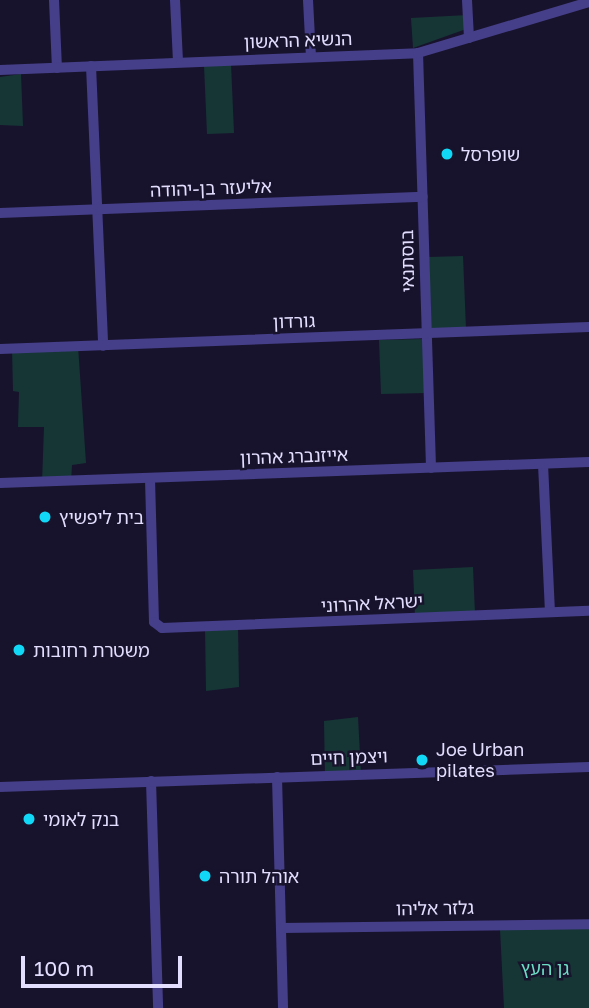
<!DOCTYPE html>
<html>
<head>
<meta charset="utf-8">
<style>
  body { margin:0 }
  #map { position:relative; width:589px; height:1008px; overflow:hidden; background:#18132c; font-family:"Golos Text","Noto Sans Hebrew",sans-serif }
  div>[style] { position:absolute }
  .green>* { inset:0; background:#163636 }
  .minor>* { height:10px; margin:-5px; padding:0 5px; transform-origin:5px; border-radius:5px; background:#453f89 }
  .dots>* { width:19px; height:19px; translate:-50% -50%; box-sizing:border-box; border:4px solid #18132c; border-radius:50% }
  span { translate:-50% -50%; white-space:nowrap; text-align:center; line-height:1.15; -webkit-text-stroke:5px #18132c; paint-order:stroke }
  .street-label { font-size:18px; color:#e3defe }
  .poi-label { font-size:18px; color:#e3defe }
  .left { translate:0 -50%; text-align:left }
  .park-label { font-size:18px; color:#6bddc5 }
  .scale { position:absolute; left:21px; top:956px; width:161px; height:32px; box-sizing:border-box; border:4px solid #e3defe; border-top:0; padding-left:9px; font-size:21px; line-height:24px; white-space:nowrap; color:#e3defe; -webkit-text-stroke:5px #18132c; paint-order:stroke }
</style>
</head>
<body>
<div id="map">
  <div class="green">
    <div style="clip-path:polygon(468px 15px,469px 28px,413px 48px,411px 18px)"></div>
    <div style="clip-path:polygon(231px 64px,234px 133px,207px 134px,204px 65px)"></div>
    <div style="clip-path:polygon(21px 74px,23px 126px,0 125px,0 77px)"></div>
    <div style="clip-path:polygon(463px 256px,466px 329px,431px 330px,429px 257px)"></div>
    <div style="clip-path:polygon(425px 339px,427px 393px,381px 394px,379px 340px)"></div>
    <div style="clip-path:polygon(78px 346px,86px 463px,72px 465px,71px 482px,42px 483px,44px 427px,18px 427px,19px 392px,13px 391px,12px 348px)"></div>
    <div style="clip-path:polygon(473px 567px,475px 614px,415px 616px,413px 570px)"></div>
    <div style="clip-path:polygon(238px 627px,239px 687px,206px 691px,205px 628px)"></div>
    <div style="clip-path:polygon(358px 717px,361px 774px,325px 775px,324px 721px)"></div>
    <div style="clip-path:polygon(589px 928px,589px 1008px,504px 1008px,500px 929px)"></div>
  </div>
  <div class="minor">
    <div style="left:54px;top:0;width:68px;rotate:87.5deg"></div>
    <div style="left:175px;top:0;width:62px;rotate:87.2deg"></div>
    <div style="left:308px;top:0;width:57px;rotate:87deg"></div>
    <div style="left:467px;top:0;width:38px;rotate:87deg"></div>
    <div style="left:418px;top:53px;width:415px;rotate:88.2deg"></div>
    <div style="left:91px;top:66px;width:280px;rotate:87.5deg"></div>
    <div style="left:0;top:70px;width:418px;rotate:-2.3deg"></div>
    <div style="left:418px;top:53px;width:178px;rotate:-16.6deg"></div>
    <div style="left:0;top:213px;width:423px;rotate:-2.2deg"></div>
    <div style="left:0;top:349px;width:589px;rotate:-2.14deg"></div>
    <div style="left:543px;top:464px;width:148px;rotate:87.3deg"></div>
    <div style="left:150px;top:479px;width:143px;rotate:88.4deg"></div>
    <div style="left:154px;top:622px;width:10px;rotate:37deg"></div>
    <div style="left:162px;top:628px;width:427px;rotate:-2.3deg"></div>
    <div style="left:0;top:483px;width:589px;rotate:-2.04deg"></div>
    <div style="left:277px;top:777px;width:231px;rotate:88.5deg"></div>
    <div style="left:151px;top:781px;width:227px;rotate:88.2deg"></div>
    <div style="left:0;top:787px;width:589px;rotate:-1.94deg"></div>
    <div style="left:281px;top:928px;width:308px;rotate:-0.7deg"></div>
  </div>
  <div class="dots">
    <div style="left:447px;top:154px;background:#12d8f7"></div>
    <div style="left:45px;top:517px;background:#12d8f7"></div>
    <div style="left:19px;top:650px;background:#12d8f7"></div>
    <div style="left:422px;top:760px;background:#12d8f7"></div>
    <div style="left:29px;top:819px;background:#12d8f7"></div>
    <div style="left:205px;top:876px;background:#12d8f7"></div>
  </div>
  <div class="street-label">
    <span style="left:298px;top:40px;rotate:-2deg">הנשיא הראשון</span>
    <span style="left:211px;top:188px;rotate:-2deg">אליעזר בן-יהודה</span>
    <span style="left:407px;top:261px;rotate:-91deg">בוסתנאי</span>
    <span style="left:294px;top:321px;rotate:-2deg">גורדון</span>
    <span style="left:294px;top:456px;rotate:-2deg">אייזנברג אהרון</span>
    <span style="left:372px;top:603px;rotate:-3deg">ישראל אהרוני</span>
    <span style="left:349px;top:757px;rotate:-2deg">ויצמן חיים</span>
    <span style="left:435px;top:908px;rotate:-1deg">גלזר אליהו</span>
  </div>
  <div class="poi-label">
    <span class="left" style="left:461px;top:154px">שופרסל</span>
    <span class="left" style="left:59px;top:517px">בית ליפשיץ</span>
    <span class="left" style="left:33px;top:650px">משטרת רחובות</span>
    <span class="left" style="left:436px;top:760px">Joe Urban<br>pilates</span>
    <span class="left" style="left:43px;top:819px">בנק לאומי</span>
    <span class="left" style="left:219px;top:876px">אוהל תורה</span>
  </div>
  <div class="park-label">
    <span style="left:545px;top:968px">גן העץ</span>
  </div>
  <div class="scale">100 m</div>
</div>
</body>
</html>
